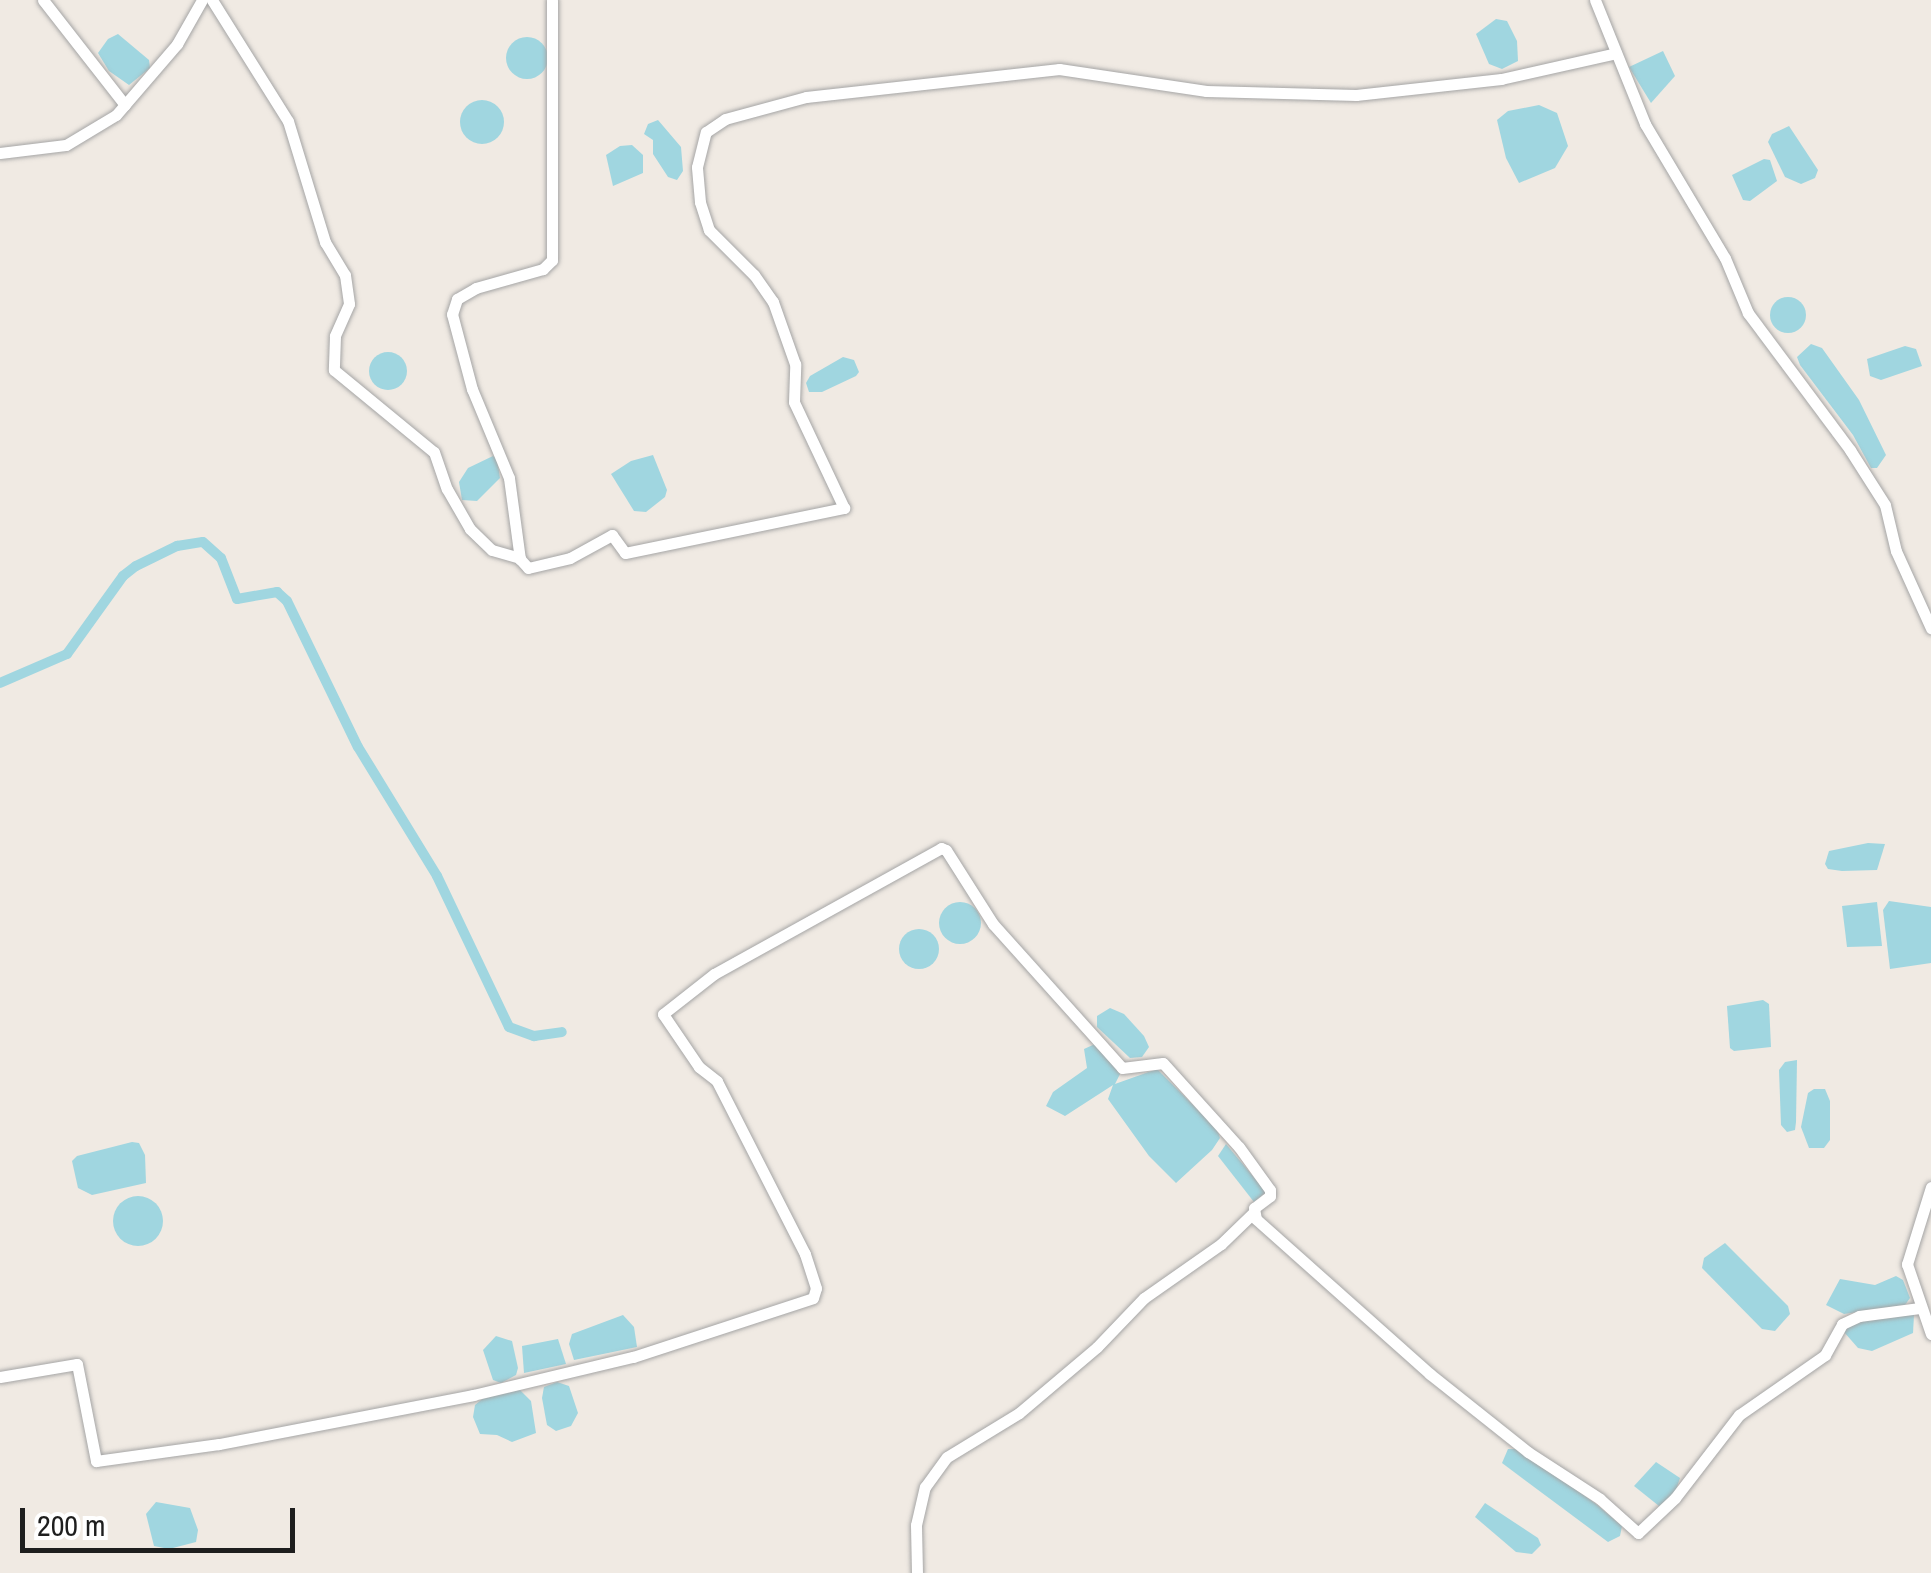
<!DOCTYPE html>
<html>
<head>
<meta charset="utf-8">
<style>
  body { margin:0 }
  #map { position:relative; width:1931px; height:1573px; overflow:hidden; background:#f0eae3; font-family:"Archivo Narrow",sans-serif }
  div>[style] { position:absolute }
  .water>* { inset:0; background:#a0d6e0 }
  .round { border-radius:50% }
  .canal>* { height:10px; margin:-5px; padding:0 5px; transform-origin:5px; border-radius:5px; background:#a0d6e0 }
  .roads { filter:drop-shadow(0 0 2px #a5a5a5) drop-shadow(0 0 2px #a5a5a5) }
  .street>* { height:11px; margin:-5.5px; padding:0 5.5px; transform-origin:5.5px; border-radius:5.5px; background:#fff }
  span { translate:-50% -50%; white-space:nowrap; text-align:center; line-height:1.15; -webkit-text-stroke:8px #fff; paint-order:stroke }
  .scale { position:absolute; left:20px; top:1508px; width:275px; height:45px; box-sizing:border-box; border:5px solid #1e1e1e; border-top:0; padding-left:12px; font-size:30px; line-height:35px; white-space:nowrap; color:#1e1e1e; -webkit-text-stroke:8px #fff; paint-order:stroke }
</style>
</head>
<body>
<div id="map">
  <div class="water">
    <div style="clip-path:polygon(1496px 19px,1507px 21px,1517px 41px,1518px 61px,1502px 69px,1489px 64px,1476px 34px)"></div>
    <div style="clip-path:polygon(118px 34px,149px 60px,150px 68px,129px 85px,109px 71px,98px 53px,108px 39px)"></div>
    <div class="round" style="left:506px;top:37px;width:42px;height:42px"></div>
    <div style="clip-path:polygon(1663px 51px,1675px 76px,1651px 103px,1629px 67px)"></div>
    <div class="round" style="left:460px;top:100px;width:44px;height:44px"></div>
    <div style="clip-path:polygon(1539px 105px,1557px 113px,1568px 146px,1555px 168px,1519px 183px,1506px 158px,1497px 120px,1508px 111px)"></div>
    <div style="clip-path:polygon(658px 120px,681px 147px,683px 171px,677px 180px,668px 177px,653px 154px,653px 140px,644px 134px,648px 124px)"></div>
    <div style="clip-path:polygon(1789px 126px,1818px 170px,1815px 178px,1801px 184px,1785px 177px,1768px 142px,1772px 134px)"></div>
    <div style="clip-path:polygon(632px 145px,643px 155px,643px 173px,613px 186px,606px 155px,620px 146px)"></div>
    <div style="clip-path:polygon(1764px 159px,1770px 160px,1777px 181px,1750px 201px,1743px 200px,1732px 175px)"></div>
    <div class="round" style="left:1770px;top:297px;width:36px;height:36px"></div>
    <div style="clip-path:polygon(1811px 344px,1822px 348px,1859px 400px,1886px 455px,1877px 468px,1871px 468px,1853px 435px,1800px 365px,1797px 357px)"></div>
    <div style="clip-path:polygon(1905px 346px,1916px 349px,1922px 366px,1881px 380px,1870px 376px,1867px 359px)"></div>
    <div class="round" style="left:369px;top:352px;width:38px;height:38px"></div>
    <div style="clip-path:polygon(843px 357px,854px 360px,859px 372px,856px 376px,822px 392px,809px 392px,806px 383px,810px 376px)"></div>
    <div style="clip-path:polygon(653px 455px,667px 490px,665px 497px,646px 512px,634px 511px,611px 474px,631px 461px)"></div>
    <div style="clip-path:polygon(493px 456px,497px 459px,500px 478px,477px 501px,462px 500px,459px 482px,468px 468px)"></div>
    <div style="clip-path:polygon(1868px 843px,1885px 844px,1877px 870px,1842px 871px,1828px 869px,1825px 864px,1829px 851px)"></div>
    <div style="clip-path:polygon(1889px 901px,1931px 907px,1931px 963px,1890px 969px,1883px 910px)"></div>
    <div style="clip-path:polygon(1877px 902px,1882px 946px,1847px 947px,1842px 906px)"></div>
    <div class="round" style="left:939px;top:902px;width:42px;height:42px"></div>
    <div class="round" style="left:899px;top:929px;width:40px;height:40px"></div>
    <div style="clip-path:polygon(1763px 1000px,1769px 1004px,1771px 1047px,1734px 1051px,1730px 1048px,1727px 1006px)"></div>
    <div style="clip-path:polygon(1110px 1008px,1124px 1014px,1144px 1036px,1149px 1047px,1142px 1057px,1130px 1058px,1097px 1027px,1097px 1016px)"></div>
    <div style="clip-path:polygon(1095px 1044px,1120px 1074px,1115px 1084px,1157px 1069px,1217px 1129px,1220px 1138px,1212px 1150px,1176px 1183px,1149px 1156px,1108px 1099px,1113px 1085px,1065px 1116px,1046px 1106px,1053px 1092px,1087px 1068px,1084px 1049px)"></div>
    <div style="clip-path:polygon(1797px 1060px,1796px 1122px,1795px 1130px,1787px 1132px,1781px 1125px,1779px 1070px,1785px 1062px)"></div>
    <div style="clip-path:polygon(1814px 1089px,1825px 1089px,1830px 1101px,1830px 1140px,1824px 1148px,1809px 1148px,1801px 1127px,1808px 1093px)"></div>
    <div style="clip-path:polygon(132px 1142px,139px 1143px,145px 1155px,146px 1183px,92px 1195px,78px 1188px,72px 1161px,77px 1156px)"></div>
    <div style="clip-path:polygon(1226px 1144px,1266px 1192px,1254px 1202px,1218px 1156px)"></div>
    <div class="round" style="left:113px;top:1196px;width:50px;height:50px"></div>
    <div style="clip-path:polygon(1725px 1243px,1788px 1306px,1790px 1314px,1775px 1331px,1762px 1329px,1702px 1268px,1704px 1258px)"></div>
    <div style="clip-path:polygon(1896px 1276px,1903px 1280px,1910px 1298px,1905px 1305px,1844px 1314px,1826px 1305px,1840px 1279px,1875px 1285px)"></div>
    <div style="clip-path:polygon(1910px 1313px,1914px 1315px,1913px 1333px,1872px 1351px,1858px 1348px,1844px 1332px,1848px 1323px)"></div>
    <div style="clip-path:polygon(623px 1315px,634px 1327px,637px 1347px,574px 1360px,569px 1344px,572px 1334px)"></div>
    <div style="clip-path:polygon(496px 1336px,512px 1341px,518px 1368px,516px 1375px,501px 1383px,493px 1380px,483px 1350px)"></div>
    <div style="clip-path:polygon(558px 1339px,566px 1364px,524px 1373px,522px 1346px)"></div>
    <div style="clip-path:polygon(557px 1382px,569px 1386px,578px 1413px,571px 1426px,556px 1431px,547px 1425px,542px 1398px,544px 1387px)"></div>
    <div style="clip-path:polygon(519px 1389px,531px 1401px,536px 1433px,512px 1442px,497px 1435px,480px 1434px,473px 1417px,475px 1405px,487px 1395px)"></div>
    <div style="clip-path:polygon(1508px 1449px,1520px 1449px,1596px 1504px,1622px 1526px,1620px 1536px,1608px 1542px,1502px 1463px)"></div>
    <div style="clip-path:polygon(1656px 1462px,1680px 1478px,1675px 1493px,1659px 1506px,1634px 1486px)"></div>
    <div style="clip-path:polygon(156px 1502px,190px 1508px,198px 1530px,196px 1542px,169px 1549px,154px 1546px,146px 1514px)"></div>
    <div style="clip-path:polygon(1485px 1503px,1538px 1538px,1541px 1545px,1532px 1554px,1516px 1552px,1475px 1517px)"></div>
  </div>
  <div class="canal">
    <div style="left:0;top:683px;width:73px;rotate:-23.4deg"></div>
    <div style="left:67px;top:654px;width:96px;rotate:-54.3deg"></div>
    <div style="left:123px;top:576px;width:16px;rotate:-38deg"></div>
    <div style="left:136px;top:566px;width:46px;rotate:-26deg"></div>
    <div style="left:177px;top:546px;width:26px;rotate:-9deg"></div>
    <div style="left:203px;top:542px;width:24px;rotate:42deg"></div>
    <div style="left:221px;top:558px;width:44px;rotate:68.7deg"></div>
    <div style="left:237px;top:599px;width:41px;rotate:-9.9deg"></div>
    <div style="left:277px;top:592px;width:13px;rotate:42deg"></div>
    <div style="left:287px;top:601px;width:162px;rotate:64.1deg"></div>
    <div style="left:358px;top:747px;width:151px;rotate:58.5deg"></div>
    <div style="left:437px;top:876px;width:167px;rotate:64.5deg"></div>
    <div style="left:509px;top:1027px;width:27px;rotate:20deg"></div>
    <div style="left:534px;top:1036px;width:28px;rotate:-8deg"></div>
  </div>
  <div class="roads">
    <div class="street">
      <div style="left:43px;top:0;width:133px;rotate:52deg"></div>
      <div style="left:212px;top:0;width:143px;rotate:57.9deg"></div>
      <div style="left:288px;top:121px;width:127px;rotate:73deg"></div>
      <div style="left:325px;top:242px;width:39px;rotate:59deg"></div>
      <div style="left:345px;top:275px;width:29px;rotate:82deg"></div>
      <div style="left:349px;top:304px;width:35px;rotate:114deg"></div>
      <div style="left:335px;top:336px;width:34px;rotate:92deg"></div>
      <div style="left:334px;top:370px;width:129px;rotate:39.4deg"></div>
      <div style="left:434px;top:452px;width:39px;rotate:71deg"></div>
      <div style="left:447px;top:489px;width:46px;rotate:60.1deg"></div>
      <div style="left:470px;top:529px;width:30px;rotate:44deg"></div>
      <div style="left:492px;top:550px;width:29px;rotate:16deg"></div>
      <div style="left:552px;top:0;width:260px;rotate:90deg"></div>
      <div style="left:552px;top:260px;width:13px;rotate:135deg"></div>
      <div style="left:543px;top:269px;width:70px;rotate:164.2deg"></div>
      <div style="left:476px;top:288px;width:22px;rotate:150deg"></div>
      <div style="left:457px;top:299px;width:16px;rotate:108deg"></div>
      <div style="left:452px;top:314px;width:78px;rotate:75.1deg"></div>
      <div style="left:472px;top:389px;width:96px;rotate:67.4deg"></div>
      <div style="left:509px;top:478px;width:82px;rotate:82.3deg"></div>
      <div style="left:520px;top:559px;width:12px;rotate:48deg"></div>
      <div style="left:528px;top:568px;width:43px;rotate:-13.4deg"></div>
      <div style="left:570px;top:558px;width:48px;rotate:-28.7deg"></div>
      <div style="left:612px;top:535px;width:22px;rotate:54deg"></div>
      <div style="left:625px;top:553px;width:224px;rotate:-11.6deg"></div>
      <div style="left:844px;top:508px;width:117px;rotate:-115.3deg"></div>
      <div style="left:794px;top:402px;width:38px;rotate:-88deg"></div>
      <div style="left:795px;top:364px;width:66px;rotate:-109.5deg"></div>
      <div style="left:773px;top:302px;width:33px;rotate:-125deg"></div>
      <div style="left:754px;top:275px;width:64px;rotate:-135deg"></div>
      <div style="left:709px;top:230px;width:29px;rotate:-108deg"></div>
      <div style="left:700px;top:202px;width:35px;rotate:-95deg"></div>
      <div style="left:697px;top:167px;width:36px;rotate:-76deg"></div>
      <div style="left:706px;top:132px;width:23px;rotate:-34deg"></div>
      <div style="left:725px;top:119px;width:84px;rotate:-15.2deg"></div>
      <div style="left:806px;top:97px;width:255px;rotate:-6.3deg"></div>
      <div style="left:1059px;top:69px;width:149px;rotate:8.5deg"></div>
      <div style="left:1206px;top:91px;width:150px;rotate:1.5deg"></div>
      <div style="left:1356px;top:95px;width:146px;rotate:-6.3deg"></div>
      <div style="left:1501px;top:79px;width:118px;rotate:-12.7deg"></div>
      <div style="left:1595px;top:0;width:134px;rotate:68deg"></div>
      <div style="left:1645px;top:124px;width:156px;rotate:59.2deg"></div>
      <div style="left:1725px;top:258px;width:60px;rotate:67.3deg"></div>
      <div style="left:1748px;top:313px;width:171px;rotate:53.3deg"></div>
      <div style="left:1850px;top:450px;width:65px;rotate:57.5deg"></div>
      <div style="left:1885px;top:505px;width:47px;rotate:76.6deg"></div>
      <div style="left:1896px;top:551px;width:85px;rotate:65.6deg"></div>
      <div style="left:0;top:153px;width:66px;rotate:-6.9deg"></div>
      <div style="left:66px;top:145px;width:58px;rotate:-31deg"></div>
      <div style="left:116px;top:115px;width:94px;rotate:-49.3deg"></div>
      <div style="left:177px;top:44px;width:51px;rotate:-60.4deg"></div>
      <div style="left:1931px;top:1187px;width:81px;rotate:107.3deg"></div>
      <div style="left:1907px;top:1264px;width:74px;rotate:71.1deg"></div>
      <div style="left:0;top:1377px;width:78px;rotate:-9.6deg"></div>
      <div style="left:77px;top:1364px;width:99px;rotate:78.9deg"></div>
      <div style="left:96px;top:1461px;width:124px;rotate:-7.9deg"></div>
      <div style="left:219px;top:1444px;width:259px;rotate:-10.9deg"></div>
      <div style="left:473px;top:1395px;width:164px;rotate:-13.4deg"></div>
      <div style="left:633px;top:1357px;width:189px;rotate:-18.1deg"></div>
      <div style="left:813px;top:1298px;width:10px;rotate:-73deg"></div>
      <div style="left:816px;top:1288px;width:36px;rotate:-108deg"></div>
      <div style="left:805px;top:1254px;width:194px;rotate:-117deg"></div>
      <div style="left:717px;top:1081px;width:23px;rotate:-142deg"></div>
      <div style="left:699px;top:1067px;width:64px;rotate:-124.2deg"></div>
      <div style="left:663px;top:1014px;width:65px;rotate:-38.1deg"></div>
      <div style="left:714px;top:974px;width:260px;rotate:-29deg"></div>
      <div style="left:941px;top:848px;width:5px;rotate:22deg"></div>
      <div style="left:946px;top:850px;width:88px;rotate:57.6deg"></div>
      <div style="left:993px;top:924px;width:193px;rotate:48.1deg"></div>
      <div style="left:1122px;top:1068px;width:41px;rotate:-7deg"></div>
      <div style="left:1163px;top:1063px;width:113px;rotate:47.9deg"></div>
      <div style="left:1239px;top:1147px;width:53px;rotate:54.2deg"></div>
      <div style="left:1270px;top:1190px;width:6px;rotate:90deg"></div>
      <div style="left:1270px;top:1196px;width:20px;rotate:143deg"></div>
      <div style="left:1254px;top:1208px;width:11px;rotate:80deg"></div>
      <div style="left:1256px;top:1219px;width:233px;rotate:41.7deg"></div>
      <div style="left:1430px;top:1374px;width:125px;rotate:38.5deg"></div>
      <div style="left:1528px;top:1452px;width:86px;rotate:33.1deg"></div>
      <div style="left:1600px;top:1499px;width:51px;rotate:41.8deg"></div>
      <div style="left:1638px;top:1533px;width:51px;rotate:-43.4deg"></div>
      <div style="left:1675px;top:1498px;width:105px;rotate:-52.4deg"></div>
      <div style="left:1739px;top:1415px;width:105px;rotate:-34.9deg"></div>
      <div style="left:1825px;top:1355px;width:35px;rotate:-61deg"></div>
      <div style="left:1842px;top:1324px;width:19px;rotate:-25deg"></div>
      <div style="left:1859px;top:1316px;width:61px;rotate:-7.6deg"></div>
      <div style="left:917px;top:1573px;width:48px;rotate:-91.2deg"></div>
      <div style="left:916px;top:1525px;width:39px;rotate:-77deg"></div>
      <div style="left:925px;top:1487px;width:37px;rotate:-54deg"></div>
      <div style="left:947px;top:1457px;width:84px;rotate:-31.4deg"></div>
      <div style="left:1019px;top:1413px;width:102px;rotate:-40.2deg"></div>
      <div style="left:1097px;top:1347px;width:68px;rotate:-46.2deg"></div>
      <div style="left:1144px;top:1298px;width:94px;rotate:-35deg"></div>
      <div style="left:1221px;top:1244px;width:45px;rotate:-44.1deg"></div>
    </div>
  </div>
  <div class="scale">200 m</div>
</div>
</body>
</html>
